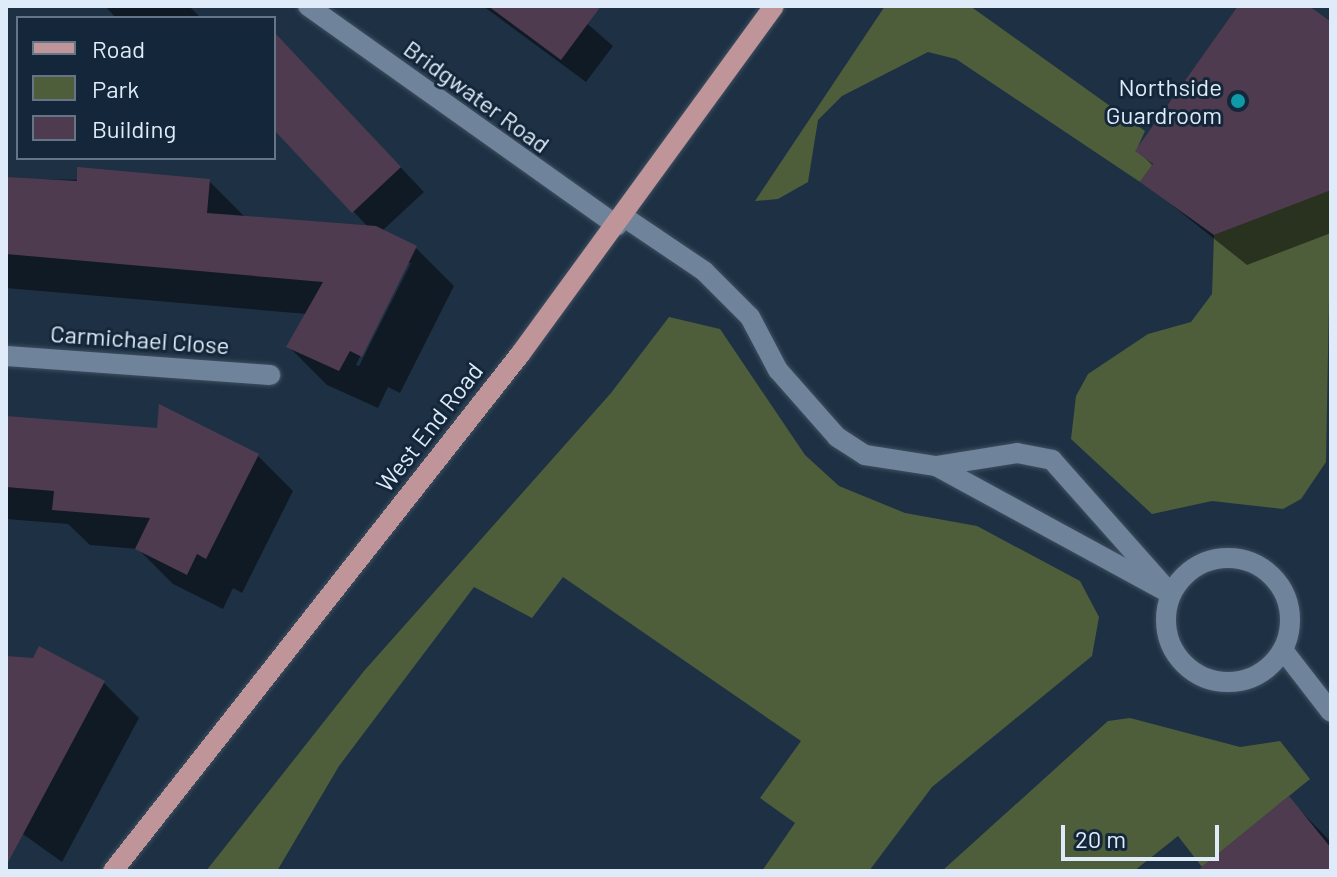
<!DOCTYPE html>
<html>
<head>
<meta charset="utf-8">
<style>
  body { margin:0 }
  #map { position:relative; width:1337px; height:877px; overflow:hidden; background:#1e3144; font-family:Barlow,sans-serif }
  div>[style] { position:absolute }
  .green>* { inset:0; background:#4e5e3b }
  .shadow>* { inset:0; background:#0007 }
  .building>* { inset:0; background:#4f3b4f }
  .roads { filter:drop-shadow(0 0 2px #3e4f60) drop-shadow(0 0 2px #3e4f60) }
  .minor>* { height:20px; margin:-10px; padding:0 10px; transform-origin:10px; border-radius:10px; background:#6f849b }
  .minor>.ring { margin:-10px; padding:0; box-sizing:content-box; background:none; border:20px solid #6f849b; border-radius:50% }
  .major>* { height:20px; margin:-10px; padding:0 10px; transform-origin:10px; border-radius:10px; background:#bf959a }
  .dots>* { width:22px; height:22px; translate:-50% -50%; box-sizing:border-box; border:4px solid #14273a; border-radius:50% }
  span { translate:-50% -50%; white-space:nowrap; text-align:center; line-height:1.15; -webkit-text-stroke:6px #14273a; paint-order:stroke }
  .poi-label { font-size:24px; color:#dfebf8 }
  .right { translate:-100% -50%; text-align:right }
  .street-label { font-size:24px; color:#dfebf8 }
  .frame { position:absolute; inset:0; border:8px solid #dfebf8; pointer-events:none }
  .legend { position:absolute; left:16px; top:16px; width:260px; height:144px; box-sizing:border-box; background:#14273a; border:2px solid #657586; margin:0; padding:10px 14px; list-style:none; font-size:24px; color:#dfebf8 }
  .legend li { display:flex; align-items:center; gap:16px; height:40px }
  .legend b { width:40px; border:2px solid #657586 }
  .scale { position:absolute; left:1061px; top:825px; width:158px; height:36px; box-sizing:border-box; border:4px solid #dfebf8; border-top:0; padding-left:10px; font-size:24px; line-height:28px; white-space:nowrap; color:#dfebf8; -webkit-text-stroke:6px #14273a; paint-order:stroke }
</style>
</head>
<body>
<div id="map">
  <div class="green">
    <div style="clip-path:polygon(885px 6px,970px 6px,1145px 131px,1136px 151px,1153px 164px,1140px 182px,956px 59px,928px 52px,842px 96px,818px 120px,808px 182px,778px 199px,755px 201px)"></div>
    <div style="clip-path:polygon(1331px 189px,1326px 462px,1301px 499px,1283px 509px,1212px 501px,1152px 514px,1071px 439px,1076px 396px,1088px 374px,1148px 334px,1191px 322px,1212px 294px,1214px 235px)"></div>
    <div style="clip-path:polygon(669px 317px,720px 329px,805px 455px,839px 486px,905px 513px,977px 526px,1080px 581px,1099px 617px,1092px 656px,932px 787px,869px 871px,762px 871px,795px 823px,760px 798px,801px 741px,563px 577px,532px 618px,474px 587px,339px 766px,277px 871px,206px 871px,364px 671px,611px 393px)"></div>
    <div style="clip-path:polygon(1130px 718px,1240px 747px,1280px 741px,1310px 779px,1202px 867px,1178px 836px,1134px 871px,942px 871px,1108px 721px)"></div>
  </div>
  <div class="shadow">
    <div style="clip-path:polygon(105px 6px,189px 6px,201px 18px,116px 18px)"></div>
    <div style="clip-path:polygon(483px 6px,567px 6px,613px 46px,586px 82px)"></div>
    <div style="clip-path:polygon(1241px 6px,1305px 6px,1331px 24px,1331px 233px,1247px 265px,1143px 182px,1154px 167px,1138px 151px)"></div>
    <div style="clip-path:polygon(evenodd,274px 68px,314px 76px,424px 192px,382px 231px,416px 248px,454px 286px,400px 393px,388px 387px,378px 408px,327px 385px,289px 347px,307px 314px,6px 288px,6px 179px,209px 181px,246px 218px,369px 228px,274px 127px,274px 68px,406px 263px,411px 263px,359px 366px,356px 365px,406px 263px)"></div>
    <div style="clip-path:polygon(6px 418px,258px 456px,293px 491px,242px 593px,233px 588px,223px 609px,173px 584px,138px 549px,90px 545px,68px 524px,6px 519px)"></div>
    <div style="clip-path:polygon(6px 658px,103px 682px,139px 718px,62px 862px,6px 822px)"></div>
    <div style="clip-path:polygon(1289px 799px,1331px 842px,1331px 871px,1200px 871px)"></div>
  </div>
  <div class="building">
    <div style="clip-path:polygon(488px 6px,601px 6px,561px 60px)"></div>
    <div style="clip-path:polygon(1238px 6px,1309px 6px,1331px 22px,1331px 190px,1214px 235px,1140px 182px,1153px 164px,1135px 151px)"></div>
    <div style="clip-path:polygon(274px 32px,401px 167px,352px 213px,274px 130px)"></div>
    <div style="clip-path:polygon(77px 167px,210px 179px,207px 213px,376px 226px,417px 246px,362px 357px,350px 351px,339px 371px,286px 347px,323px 282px,6px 254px,6px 177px,77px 181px)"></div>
    <div style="clip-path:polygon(159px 404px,259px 454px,206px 559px,197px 554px,187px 575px,135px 549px,150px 518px,52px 510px,54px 491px,6px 487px,6px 416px,157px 428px)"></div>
    <div style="clip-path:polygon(39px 646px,105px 681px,6px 866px,6px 656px,33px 658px)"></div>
    <div style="clip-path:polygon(1289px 796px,1331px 848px,1331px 871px,1197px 871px)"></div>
  </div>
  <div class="roads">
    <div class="minor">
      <div style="left:308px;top:6px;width:379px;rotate:35.4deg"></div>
      <div style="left:624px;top:217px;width:97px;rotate:34deg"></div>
      <div style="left:704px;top:271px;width:65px;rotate:45deg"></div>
      <div style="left:750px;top:317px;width:60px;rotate:62.2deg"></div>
      <div style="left:778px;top:370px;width:89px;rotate:48.6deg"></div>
      <div style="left:837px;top:437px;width:33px;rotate:33deg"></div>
      <div style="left:865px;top:455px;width:72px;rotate:8.8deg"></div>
      <div style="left:936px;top:466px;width:268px;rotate:28.6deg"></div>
      <div style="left:6px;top:356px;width:265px;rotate:4.1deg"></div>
      <div style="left:936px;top:466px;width:82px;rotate:-9.1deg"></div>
      <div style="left:1017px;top:453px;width:36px;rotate:11deg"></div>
      <div style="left:1052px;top:460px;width:166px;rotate:48.4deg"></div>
      <div class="ring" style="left:1166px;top:558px;width:104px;height:104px"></div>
      <div style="left:1283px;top:650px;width:78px;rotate:52.3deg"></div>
    </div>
    <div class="major">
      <div style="left:113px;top:871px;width:659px;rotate:-51.77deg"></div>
      <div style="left:521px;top:353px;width:429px;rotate:-53.9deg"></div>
    </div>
  </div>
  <div class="dots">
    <div style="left:1238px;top:101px;background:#0f9aa8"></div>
  </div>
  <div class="poi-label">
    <span class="right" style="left:1222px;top:101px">Northside<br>Guardroom</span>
  </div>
  <div class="street-label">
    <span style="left:477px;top:96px;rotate:36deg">Bridgwater Road</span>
    <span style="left:140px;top:339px;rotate:4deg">Carmichael Close</span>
    <span style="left:429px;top:427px;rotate:-52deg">West End Road</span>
  </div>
  <div class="frame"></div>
  <ul class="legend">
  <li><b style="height:10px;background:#bf959a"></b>Road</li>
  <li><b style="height:22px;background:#4e5e3b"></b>Park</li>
  <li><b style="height:22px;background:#4f3b4f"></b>Building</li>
  </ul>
  <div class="scale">20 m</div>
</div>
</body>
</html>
